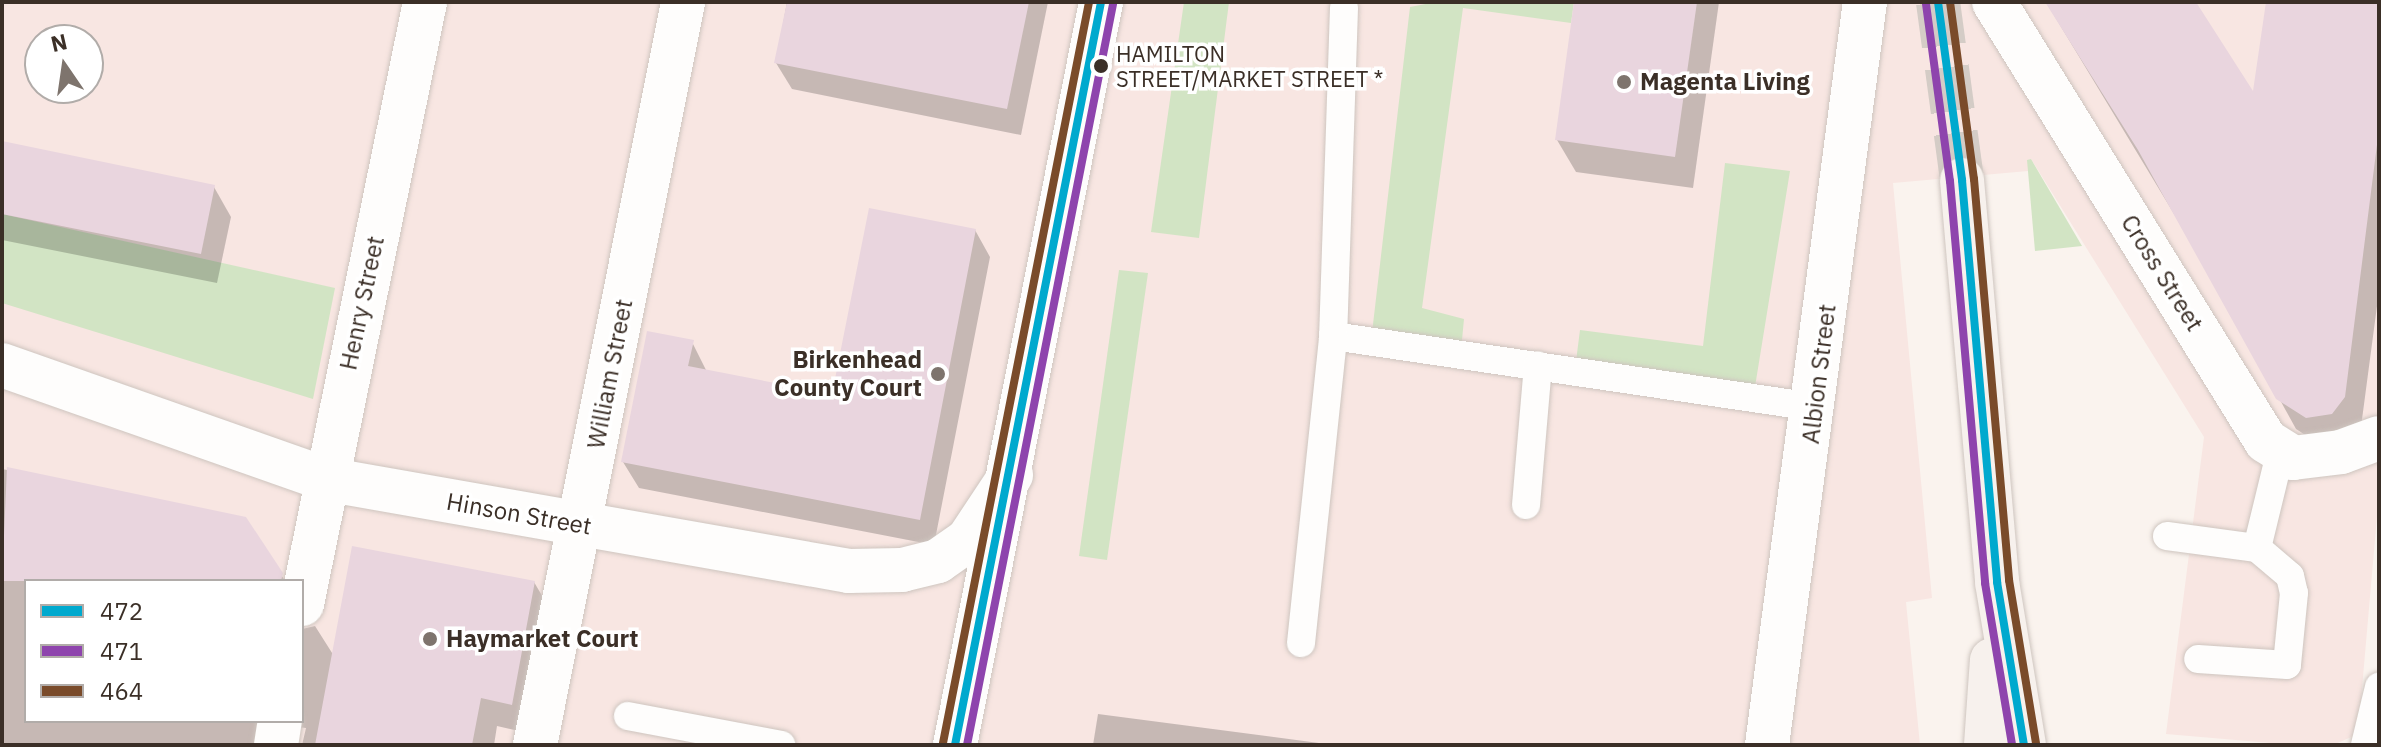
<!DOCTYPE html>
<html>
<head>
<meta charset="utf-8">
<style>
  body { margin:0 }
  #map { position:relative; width:2381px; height:747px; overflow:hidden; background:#faf3ee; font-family:"IBM Plex Sans",sans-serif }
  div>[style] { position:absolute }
  .commercial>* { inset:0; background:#f8e6e2 }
  .green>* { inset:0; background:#d2e4c4 }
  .shadow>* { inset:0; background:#0003 }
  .building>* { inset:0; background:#e9d5de }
  .primary-tunnel>* { height:44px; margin-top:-22px; transform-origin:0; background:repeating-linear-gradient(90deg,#d4ccc6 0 44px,transparent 0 66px) }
  .roads { filter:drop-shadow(0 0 2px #cec5bf) drop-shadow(0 0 2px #cec5bf) }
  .service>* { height:28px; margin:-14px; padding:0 14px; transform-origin:14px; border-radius:14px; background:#fefdfc }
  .minor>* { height:44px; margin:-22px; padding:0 22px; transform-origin:22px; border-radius:22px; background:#fefdfc }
  .primary>* { height:44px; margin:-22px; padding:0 22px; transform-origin:22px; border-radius:22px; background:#f7f1ed }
  .bus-1>* { height:8px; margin:-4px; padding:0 4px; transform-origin:4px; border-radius:4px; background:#00a9ce }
  .bus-2>* { height:8px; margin:-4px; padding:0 4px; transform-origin:4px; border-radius:4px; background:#8e44ad }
  .bus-3>* { height:8px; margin:-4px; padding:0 4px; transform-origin:4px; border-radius:4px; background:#7a4b2a }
  .dots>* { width:22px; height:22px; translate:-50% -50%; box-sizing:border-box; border:4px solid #fff; border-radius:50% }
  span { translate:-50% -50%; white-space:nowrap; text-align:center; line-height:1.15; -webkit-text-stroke:7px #fff; paint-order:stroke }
  .bus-label { font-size:22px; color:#3b2f27 }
  .left { translate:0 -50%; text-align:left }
  .poi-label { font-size:24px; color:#3b2f27; font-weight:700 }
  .right { translate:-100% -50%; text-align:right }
  .street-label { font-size:24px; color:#3b2f27 }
  .frame { position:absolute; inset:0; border:4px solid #3b2f27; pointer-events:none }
  .legend { position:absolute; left:24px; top:579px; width:280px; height:144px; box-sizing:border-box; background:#fff; border:2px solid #b1aca9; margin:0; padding:10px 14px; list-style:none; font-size:24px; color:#3b2f27 }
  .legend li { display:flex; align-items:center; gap:16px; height:40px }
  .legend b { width:40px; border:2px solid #b1aca9 }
  .north { position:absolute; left:24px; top:24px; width:80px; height:80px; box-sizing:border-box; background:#fff; border:2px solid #b1aca9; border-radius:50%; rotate:347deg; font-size:22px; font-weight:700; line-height:32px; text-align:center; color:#3b2f27 }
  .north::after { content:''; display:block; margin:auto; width:28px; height:36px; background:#7e746d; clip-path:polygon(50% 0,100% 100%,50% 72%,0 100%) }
</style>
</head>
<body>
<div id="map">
  <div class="commercial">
    <div style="clip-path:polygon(evenodd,2px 2px,2379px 2px,2379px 494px,2358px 734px,2333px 745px,2293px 745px,2166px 734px,2204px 437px,2031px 159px,2028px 171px,1893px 183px,1932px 598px,1906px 602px,1920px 745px,2px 745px,2px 2px,40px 40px,88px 40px,88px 88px,40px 88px,40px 40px,2px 2px,26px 581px,302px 581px,302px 721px,26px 721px,26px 581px)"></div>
  </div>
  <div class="green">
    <div style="clip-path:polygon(1184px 2px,1229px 2px,1199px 238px,1151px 232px)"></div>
    <div style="clip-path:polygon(1436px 2px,1574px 2px,1571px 23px,1463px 8px,1422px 308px,1464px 319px,1460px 361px,1370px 350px,1410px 7px)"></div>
    <div style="clip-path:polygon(2031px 159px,2082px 246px,2035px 251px,2027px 160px)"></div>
    <div style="clip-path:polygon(1725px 163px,1790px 171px,1754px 393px,1575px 369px,1580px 330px,1703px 346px)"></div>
    <div style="clip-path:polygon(2px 214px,335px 288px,313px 399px,2px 303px)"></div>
    <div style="clip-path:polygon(1119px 270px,1148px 273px,1107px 560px,1079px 556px)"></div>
  </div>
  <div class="shadow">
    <div style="clip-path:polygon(787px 2px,1048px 2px,1021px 135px,792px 89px,776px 63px)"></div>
    <div style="clip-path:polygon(1576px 2px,1719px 2px,1693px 188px,1576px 172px,1557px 140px)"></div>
    <div style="clip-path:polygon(2046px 2px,2195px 2px,2254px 97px,2268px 2px,2379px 2px,2379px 291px,2361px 427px,2324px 447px,2296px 429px,2217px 285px)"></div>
    <div style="clip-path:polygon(2px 143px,214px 187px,231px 217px,217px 283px,2px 240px)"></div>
    <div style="clip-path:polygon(975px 230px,990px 257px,934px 545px,639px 488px,623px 462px,692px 342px,707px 372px,834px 396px)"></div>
    <div style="clip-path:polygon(2px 469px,245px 518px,285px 581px,26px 581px,26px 721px,302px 721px,302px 629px,315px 626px,334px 656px,534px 582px,551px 611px,528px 733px,497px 726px,494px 745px,302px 745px,306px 728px,289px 726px,274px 745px,2px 745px)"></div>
    <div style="clip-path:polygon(1098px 714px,1334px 745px,1093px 745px)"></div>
  </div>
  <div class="building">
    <div style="clip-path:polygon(787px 2px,1029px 2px,1007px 109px,774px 63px)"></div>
    <div style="clip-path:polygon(1574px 2px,1697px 2px,1675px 157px,1555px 140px)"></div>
    <div style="clip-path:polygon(2045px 2px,2196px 2px,2253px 91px,2266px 2px,2379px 2px,2379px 129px,2345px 397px,2332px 414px,2306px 418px,2276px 399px,2138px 150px)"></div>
    <div style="clip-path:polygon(2px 141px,215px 185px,201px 254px,2px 214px)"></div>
    <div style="clip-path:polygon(869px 208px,976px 229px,920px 520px,621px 462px,647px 331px,694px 340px,688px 366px,832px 394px)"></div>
    <div style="clip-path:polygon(7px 467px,246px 517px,283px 573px,281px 581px,2px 581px)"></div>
    <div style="clip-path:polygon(352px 546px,535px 581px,512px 705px,481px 698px,472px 745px,315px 745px)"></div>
  </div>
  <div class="primary-tunnel">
    <div style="left:1938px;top:2px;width:180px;rotate:82.3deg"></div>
  </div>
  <div class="roads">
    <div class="service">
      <div style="left:1344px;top:8px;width:328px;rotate:91.9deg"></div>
      <div style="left:1333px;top:336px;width:487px;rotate:8.4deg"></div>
      <div style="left:1526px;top:505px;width:140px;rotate:-85.1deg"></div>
      <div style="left:2167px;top:536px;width:91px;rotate:7.6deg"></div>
      <div style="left:2257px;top:548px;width:43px;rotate:40.3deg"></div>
      <div style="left:2290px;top:576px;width:17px;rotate:77deg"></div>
      <div style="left:2294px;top:593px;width:72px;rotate:95.6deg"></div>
      <div style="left:2287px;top:665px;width:89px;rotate:-176.1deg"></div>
      <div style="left:2257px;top:548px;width:97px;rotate:-76.3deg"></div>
      <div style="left:1301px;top:643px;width:309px;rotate:-84deg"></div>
      <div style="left:628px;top:716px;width:156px;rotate:10.7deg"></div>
      <div style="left:2365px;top:745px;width:60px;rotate:-76.4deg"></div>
    </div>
    <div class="minor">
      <div style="left:1994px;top:2px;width:516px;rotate:58.22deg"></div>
      <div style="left:2266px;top:441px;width:32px;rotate:32deg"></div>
      <div style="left:2293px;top:458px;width:48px;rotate:-7.1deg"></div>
      <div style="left:2341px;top:452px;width:40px;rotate:-20.2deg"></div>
      <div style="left:2px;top:365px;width:343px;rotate:19.4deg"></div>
      <div style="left:325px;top:479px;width:532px;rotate:9.96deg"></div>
      <div style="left:849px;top:571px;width:53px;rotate:-1.1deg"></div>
      <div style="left:902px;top:570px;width:37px;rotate:-14deg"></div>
      <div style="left:938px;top:561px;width:37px;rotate:-35deg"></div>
      <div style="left:968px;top:540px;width:78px;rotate:-56.5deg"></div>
      <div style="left:302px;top:604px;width:614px;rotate:-78.45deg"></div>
      <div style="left:276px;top:745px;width:24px;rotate:-81deg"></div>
      <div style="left:535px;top:745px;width:758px;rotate:-78.73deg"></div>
      <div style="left:955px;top:745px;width:757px;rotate:-78.88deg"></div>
      <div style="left:1767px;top:745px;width:749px;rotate:-82.49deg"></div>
    </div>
    <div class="primary">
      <div style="left:1962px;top:180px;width:404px;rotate:85deg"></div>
      <div style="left:1997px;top:582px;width:165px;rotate:80.6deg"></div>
      <div style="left:1986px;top:745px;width:85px;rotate:-86deg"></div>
    </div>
  </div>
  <div class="bus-1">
    <div style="left:1938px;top:2px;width:180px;rotate:82.3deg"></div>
    <div style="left:1962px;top:180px;width:404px;rotate:85deg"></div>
    <div style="left:1997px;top:582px;width:165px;rotate:80.6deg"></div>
    <div style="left:955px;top:745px;width:757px;rotate:-78.88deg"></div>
  </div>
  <div class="bus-2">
    <div style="left:1926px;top:4px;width:179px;rotate:82.3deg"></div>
    <div style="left:1950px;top:181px;width:404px;rotate:85deg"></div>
    <div style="left:1985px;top:583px;width:164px;rotate:80.5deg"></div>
    <div style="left:967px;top:745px;width:755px;rotate:-78.85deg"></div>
  </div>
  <div class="bus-3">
    <div style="left:1950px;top:2px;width:179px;rotate:82.3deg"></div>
    <div style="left:1974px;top:179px;width:403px;rotate:85deg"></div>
    <div style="left:2009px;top:580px;width:165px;rotate:80.6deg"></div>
    <div style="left:943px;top:743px;width:755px;rotate:-78.85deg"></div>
  </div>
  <div class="dots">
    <div style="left:1101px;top:66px;background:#3b2f27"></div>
    <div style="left:1624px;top:82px;background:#7e746d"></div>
    <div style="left:938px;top:374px;background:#7e746d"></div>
    <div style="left:430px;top:639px;background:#7e746d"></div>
  </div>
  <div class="bus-label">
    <span class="left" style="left:1116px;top:66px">HAMILTON<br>STREET/MARKET STREET *</span>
  </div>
  <div class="poi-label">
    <span class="left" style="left:1640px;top:82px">Magenta Living</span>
    <span class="right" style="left:922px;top:374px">Birkenhead<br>County Court</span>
    <span class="left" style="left:446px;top:639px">Haymarket Court</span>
  </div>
  <div class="street-label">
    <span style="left:2162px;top:273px;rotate:58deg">Cross Street</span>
    <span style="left:362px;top:303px;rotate:-78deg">Henry Street</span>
    <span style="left:610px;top:374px;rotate:-79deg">William Street</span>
    <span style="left:1819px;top:374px;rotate:-83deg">Albion Street</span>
    <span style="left:519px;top:514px;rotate:10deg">Hinson Street</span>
  </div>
  <div class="frame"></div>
  <ul class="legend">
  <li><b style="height:10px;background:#00a9ce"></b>472</li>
  <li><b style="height:10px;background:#8e44ad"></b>471</li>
  <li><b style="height:10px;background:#7a4b2a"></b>464</li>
  </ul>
  <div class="north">N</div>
</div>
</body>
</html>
